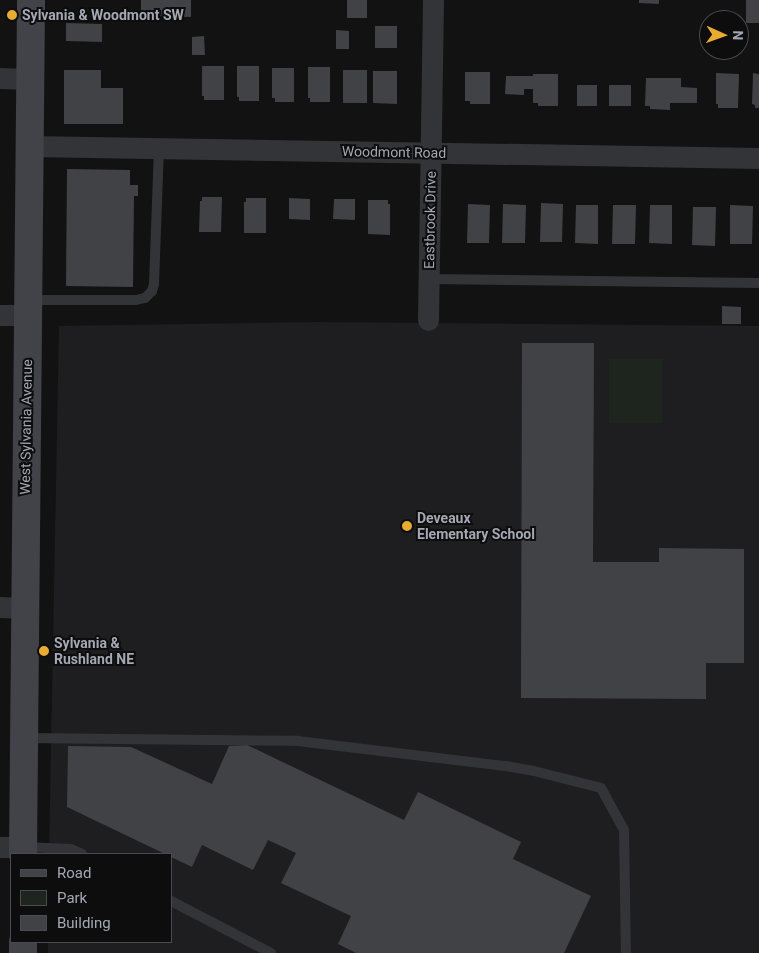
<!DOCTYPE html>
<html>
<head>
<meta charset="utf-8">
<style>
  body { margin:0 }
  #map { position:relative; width:759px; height:953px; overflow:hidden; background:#121213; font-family:Roboto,sans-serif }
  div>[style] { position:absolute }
  .built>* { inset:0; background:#1e1e20 }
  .green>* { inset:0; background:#1e251f }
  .building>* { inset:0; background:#414246 }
  .service>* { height:10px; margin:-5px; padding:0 5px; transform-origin:5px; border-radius:5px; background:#333438 }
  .minor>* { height:21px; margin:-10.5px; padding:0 10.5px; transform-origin:10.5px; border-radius:10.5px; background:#333438 }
  .secondary>* { height:28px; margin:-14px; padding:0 14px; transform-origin:14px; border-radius:14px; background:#414348 }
  .dots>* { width:14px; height:14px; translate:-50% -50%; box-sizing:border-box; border:2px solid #0d0d0e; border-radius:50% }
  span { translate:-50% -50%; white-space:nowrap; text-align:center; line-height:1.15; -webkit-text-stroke:4px #0d0d0e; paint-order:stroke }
  .poi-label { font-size:14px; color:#a3a8b3; font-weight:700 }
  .left { translate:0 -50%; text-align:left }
  .street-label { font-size:14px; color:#a3a8b3 }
  .legend { position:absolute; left:10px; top:853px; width:162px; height:90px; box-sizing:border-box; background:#0d0d0e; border:1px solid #494b50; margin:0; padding:6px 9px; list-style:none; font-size:15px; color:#a3a8b3 }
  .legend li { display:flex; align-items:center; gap:10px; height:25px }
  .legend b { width:25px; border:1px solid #494b50 }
  .north { position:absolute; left:699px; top:10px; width:50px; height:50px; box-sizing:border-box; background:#0d0d0e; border:1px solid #494b50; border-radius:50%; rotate:92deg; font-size:14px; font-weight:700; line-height:20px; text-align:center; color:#a3a8b3 }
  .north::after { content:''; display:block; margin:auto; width:18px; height:22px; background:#e9ac33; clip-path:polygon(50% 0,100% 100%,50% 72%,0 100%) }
</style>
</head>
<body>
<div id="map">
  <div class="built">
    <div style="clip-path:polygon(317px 322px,759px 326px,759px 953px,48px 953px,48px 942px,171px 942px,171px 854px,49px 854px,59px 326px)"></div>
  </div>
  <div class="green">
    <div style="clip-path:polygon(609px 359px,662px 359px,662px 423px,609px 423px)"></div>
  </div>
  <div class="building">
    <div style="clip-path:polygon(141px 0,191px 0,191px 17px,141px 16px)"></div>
    <div style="clip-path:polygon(347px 0,367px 0,367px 18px,347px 18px)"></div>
    <div style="clip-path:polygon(639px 0,659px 0,659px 4px,639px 3px)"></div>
    <div style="clip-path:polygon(746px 0,759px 0,759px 23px,746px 23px)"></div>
    <div style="clip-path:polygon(66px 23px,102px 24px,102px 42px,66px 41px)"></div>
    <div style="clip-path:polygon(375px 26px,397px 26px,397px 48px,375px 48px)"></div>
    <div style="clip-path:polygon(336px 30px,349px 31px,349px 49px,336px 49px)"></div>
    <div style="clip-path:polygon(204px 36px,205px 55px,192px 55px,192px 37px)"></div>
    <div style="clip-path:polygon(202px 66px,224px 66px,224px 100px,204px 100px,204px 96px,202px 96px)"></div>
    <div style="clip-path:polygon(237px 66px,259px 66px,259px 101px,239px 101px,239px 97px,237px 97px)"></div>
    <div style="clip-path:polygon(308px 67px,330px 67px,330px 102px,310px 102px,310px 98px,308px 98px)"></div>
    <div style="clip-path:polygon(272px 68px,294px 68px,294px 102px,275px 102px,275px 98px,272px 98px)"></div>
    <div style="clip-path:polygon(64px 70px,101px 70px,101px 88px,123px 88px,123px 124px,64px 124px)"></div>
    <div style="clip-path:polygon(343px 70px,367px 70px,367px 103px,343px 103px)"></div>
    <div style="clip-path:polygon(373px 71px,397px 71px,397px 104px,373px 103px)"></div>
    <div style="clip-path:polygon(465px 72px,490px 72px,490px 104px,470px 104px,470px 101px,465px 101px)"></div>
    <div style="clip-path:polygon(716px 73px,739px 74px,738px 108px,718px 108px,718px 104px,716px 104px)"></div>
    <div style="clip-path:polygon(753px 73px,759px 74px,759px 108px,755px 108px,755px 105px,752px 104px)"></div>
    <div style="clip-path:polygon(533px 74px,558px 74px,558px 106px,538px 106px,538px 103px,533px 103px,533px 89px,524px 89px,524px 95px,505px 94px,506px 76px,533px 76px)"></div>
    <div style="clip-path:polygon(646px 78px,681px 78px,681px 87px,697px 88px,697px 103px,670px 103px,670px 110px,650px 109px,650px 106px,645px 106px)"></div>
    <div style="clip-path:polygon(577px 85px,597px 85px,597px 106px,577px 106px)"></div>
    <div style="clip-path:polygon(609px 85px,631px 85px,631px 106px,609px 106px)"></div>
    <div style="clip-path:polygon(67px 169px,130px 170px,130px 185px,138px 185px,138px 196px,134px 196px,133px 287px,66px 286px)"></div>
    <div style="clip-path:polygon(202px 197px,222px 197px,221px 232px,199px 232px,200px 201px,202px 201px)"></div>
    <div style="clip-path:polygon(246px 198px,266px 198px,266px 233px,244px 233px,244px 202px,246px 202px)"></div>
    <div style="clip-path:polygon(289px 198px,310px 199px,310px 220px,289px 219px)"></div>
    <div style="clip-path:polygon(334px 199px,355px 199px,355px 220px,333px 219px)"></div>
    <div style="clip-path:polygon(368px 200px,388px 200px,388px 204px,390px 204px,390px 235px,368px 234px)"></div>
    <div style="clip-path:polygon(541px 203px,563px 204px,562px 242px,540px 242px)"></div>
    <div style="clip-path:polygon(468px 204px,490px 205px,489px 243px,467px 243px)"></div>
    <div style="clip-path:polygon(503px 204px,526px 205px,525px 243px,502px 243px)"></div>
    <div style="clip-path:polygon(576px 205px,598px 205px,598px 244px,575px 243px)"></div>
    <div style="clip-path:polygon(613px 205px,636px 205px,635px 244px,612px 244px)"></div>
    <div style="clip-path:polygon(650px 205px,672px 205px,672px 244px,649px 243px)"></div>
    <div style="clip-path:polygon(730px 205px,753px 206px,752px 244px,730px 244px)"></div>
    <div style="clip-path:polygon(693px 207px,716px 207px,715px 246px,692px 245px)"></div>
    <div style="clip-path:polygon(722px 306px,741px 307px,741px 324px,722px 324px)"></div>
    <div style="clip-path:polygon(522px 343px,594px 343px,593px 562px,659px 562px,659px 548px,744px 549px,744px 663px,706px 663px,706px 699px,521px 698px)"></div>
    <div style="clip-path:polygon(247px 745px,404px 820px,418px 792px,521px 842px,513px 859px,591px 896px,564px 953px,356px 953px,338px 944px,351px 916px,281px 883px,296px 853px,268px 840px,253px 870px,202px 845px,192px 867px,171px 857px,171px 854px,165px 854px,67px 807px,68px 746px,131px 747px,212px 784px,229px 746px)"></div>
  </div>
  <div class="service">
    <div style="left:429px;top:279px;width:330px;rotate:0.7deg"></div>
    <div style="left:30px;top:300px;width:106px"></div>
    <div style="left:136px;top:300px;width:9px;rotate:-13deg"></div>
    <div style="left:145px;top:298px;width:10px;rotate:-45deg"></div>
    <div style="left:152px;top:291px;width:7px;rotate:-74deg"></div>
    <div style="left:154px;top:284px;width:136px;rotate:-87.9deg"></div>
    <div style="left:25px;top:738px;width:273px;rotate:0.6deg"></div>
    <div style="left:298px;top:741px;width:209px;rotate:6.9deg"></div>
    <div style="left:506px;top:766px;width:28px;rotate:10deg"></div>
    <div style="left:534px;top:771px;width:69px;rotate:14.2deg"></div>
    <div style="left:601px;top:788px;width:48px;rotate:61.3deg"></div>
    <div style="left:624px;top:830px;width:123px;rotate:89.1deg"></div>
    <div style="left:24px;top:847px;width:47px;rotate:2.4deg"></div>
    <div style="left:71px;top:849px;width:12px;rotate:24deg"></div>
    <div style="left:171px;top:901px;width:113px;rotate:27.5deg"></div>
  </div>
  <div class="minor">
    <div style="left:0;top:78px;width:29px;rotate:2deg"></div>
    <div style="left:29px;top:146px;width:730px;rotate:0.94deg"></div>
    <div style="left:0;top:315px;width:27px"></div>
    <div style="left:428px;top:320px;width:320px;rotate:-89.1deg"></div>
    <div style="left:0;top:607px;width:25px;rotate:2deg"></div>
    <div style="left:0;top:847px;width:23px"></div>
  </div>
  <div class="secondary">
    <div style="left:23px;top:854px;width:854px;rotate:-89.46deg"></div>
    <div style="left:23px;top:953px;width:11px;rotate:-90deg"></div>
  </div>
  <div class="dots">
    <div style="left:12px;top:15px;background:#e9ac33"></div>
    <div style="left:407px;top:526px;background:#e9ac33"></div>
    <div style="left:44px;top:651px;background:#e9ac33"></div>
  </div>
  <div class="poi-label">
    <span class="left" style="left:22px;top:15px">Sylvania &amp; Woodmont SW</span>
    <span class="left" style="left:417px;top:526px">Deveaux<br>Elementary School</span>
    <span class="left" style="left:54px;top:651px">Sylvania &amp;<br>Rushland NE</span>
  </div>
  <div class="street-label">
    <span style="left:394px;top:152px;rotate:1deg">Woodmont Road</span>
    <span style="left:430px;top:220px;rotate:-89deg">Eastbrook Drive</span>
    <span style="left:26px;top:427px;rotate:-89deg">West Sylvania Avenue</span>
  </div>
  <ul class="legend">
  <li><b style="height:6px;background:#414348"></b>Road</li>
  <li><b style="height:14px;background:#1e251f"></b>Park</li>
  <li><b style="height:14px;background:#414246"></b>Building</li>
  </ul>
  <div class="north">N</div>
</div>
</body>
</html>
